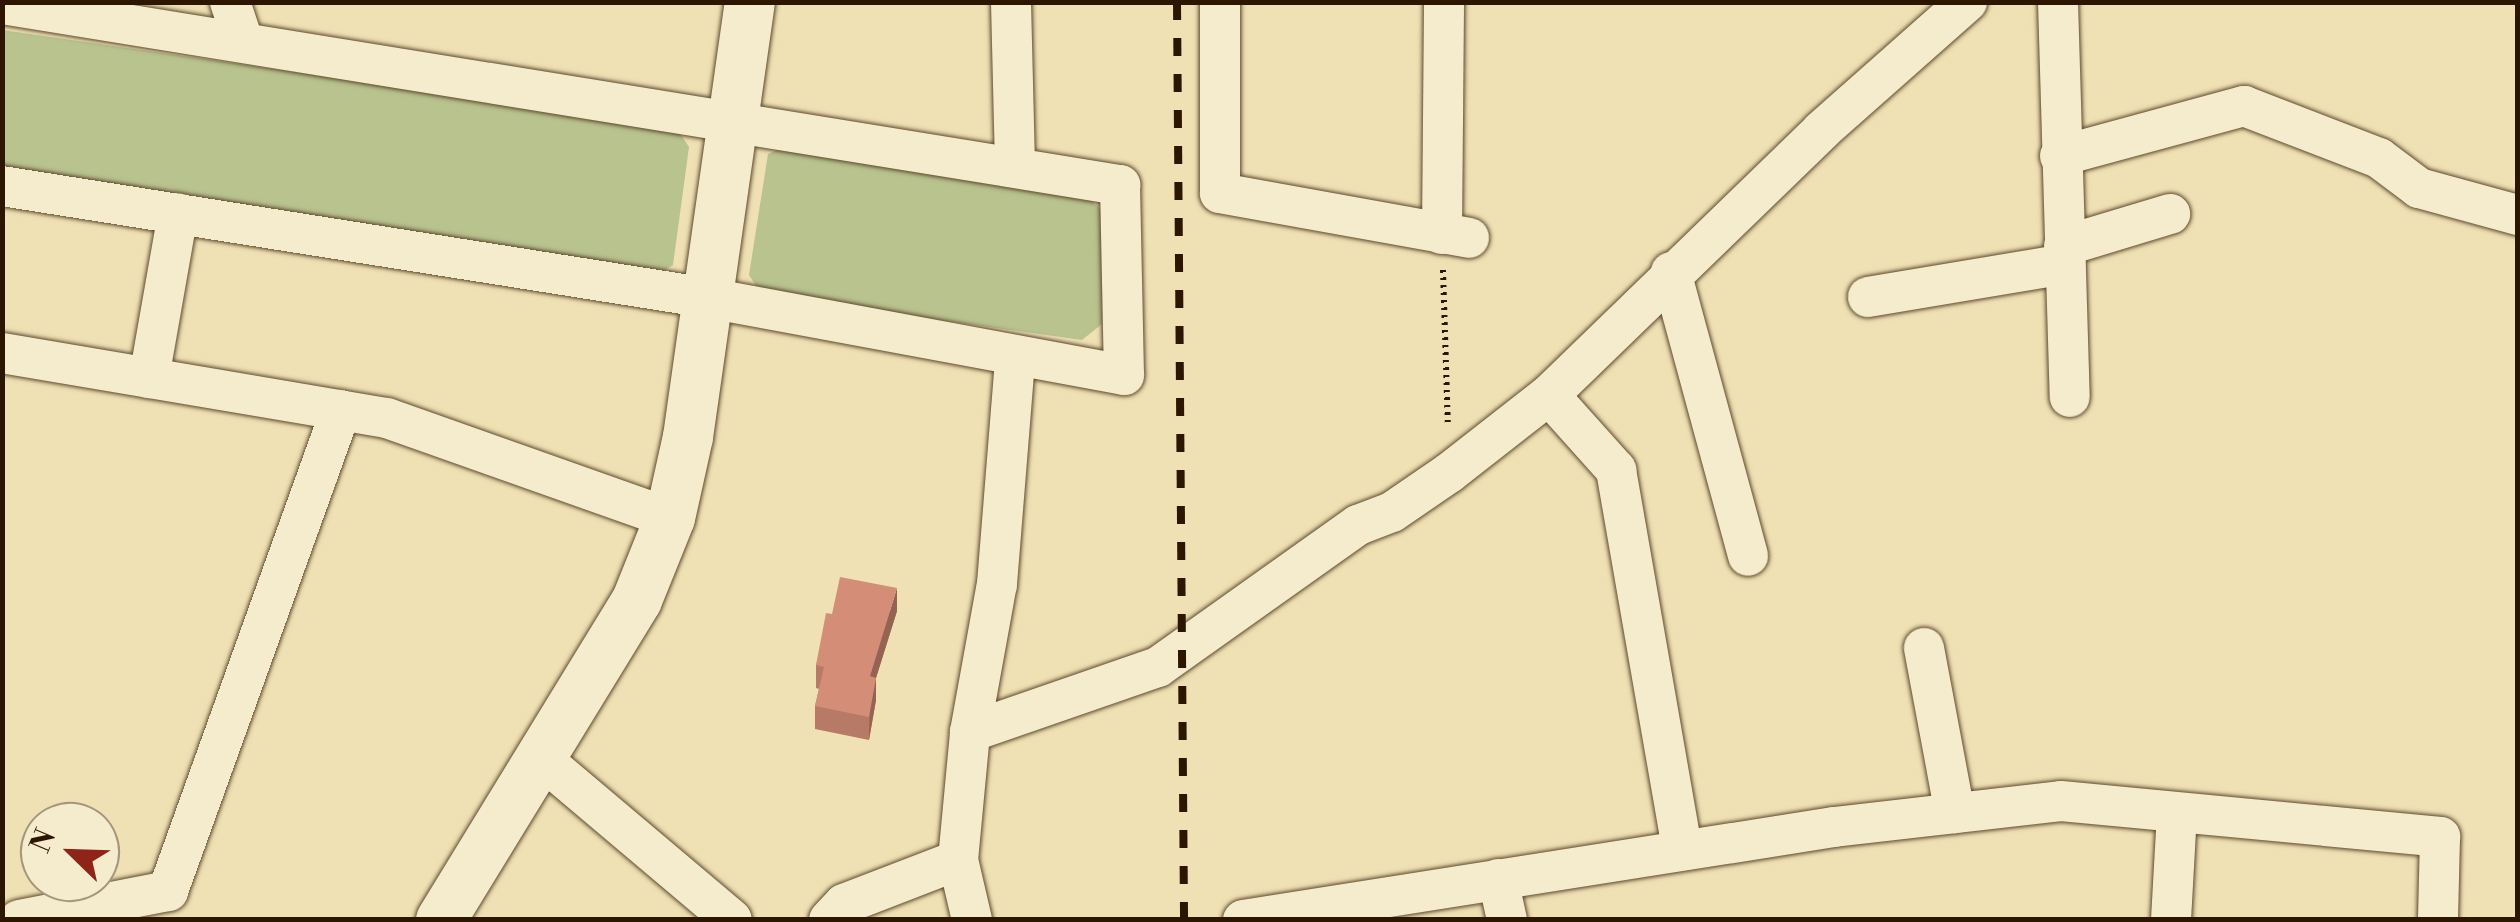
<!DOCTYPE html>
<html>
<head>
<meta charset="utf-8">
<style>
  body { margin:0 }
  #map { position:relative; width:2520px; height:922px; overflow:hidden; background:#efe1b3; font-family:"Libre Bodoni",serif }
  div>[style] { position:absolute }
  .green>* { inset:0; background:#b8c38e }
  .path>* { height:6px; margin-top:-3px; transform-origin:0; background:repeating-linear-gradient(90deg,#2d1600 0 2.5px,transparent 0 7.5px) }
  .roads { filter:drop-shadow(0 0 2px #5e492d) drop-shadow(0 0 2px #5e492d) }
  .minor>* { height:40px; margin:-20px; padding:0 20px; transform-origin:20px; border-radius:20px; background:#f5ecce }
  .tertiary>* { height:50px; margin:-25px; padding:0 25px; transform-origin:25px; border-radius:25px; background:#f5ecce }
  .rail>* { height:8px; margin-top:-4px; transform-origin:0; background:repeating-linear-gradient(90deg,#2d1600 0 18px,transparent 0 36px) }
  .wall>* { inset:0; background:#b67a66 }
  .shaded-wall>* { inset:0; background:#946353 }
  .building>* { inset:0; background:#d48e77 }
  span { translate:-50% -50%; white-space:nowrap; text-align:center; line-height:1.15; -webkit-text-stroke:9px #f5ecce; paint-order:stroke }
  .frame { position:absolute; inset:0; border:5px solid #2d1600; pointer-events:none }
  .north { position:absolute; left:20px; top:802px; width:100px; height:100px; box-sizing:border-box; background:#f5ecce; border:2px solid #a5967c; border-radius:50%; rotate:293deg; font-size:28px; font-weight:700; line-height:40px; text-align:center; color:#2d1600 }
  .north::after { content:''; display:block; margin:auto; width:35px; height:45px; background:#8f2418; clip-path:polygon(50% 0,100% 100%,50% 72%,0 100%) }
</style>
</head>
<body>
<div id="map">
  <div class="green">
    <div style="clip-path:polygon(2px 30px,676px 127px,689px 147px,673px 265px,655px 276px,3px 172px)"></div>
    <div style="clip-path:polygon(791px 144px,1081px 192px,1104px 212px,1102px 324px,1082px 340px,762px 295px,749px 275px,768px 154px)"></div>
  </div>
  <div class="path">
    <div style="left:1443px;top:270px;width:157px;rotate:88.2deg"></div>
  </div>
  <div class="roads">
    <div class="minor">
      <div style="left:230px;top:2px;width:41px;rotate:71.6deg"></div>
      <div style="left:1011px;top:2px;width:163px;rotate:88.6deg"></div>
      <div style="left:1220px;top:2px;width:191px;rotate:90deg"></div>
      <div style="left:1220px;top:193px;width:253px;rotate:10.2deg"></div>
      <div style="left:2058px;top:2px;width:395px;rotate:88.3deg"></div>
      <div style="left:2px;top:4px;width:1133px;rotate:9.2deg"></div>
      <div style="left:1120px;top:185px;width:190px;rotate:88.8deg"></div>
      <div style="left:1124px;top:375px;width:423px;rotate:-169.5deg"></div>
      <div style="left:708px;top:298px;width:715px;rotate:-170.99deg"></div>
      <div style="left:2060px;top:156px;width:191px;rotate:-15.2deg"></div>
      <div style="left:2244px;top:106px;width:145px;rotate:21.1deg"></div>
      <div style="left:2379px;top:158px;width:50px;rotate:36.9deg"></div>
      <div style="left:2419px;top:188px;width:103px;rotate:15.3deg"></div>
      <div style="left:1442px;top:234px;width:232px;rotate:-89.5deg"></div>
      <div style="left:2064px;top:246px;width:111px;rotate:-16.8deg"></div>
      <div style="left:1671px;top:272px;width:294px;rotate:74.8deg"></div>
      <div style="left:1868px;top:297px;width:200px;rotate:-9.5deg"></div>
      <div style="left:2px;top:353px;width:390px;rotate:9.6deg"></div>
      <div style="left:387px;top:418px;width:300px;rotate:19.5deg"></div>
      <div style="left:149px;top:378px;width:167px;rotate:-80deg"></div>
      <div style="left:1549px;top:395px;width:101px;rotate:48.2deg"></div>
      <div style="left:1616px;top:470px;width:386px;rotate:80.1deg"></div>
      <div style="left:1924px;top:648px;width:168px;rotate:79.4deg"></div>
      <div style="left:970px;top:732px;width:199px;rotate:-19.1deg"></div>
      <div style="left:1158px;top:667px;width:245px;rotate:-35.4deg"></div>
      <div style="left:1358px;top:525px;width:36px;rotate:-21deg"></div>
      <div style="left:1392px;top:512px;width:69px;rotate:-34.4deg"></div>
      <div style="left:1449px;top:473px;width:127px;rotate:-38deg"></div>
      <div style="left:1549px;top:395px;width:379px;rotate:-44.1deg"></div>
      <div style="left:1821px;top:131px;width:195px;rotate:-41.5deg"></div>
      <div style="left:537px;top:755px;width:255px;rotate:40.2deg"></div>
      <div style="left:1498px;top:879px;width:42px;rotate:77.6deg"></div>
      <div style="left:19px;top:920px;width:152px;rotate:-11deg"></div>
      <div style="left:168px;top:891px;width:511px;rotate:-70.22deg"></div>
      <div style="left:829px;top:920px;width:22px;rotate:-47deg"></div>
      <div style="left:844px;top:904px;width:122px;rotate:-21.1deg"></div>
      <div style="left:972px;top:920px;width:62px;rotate:-103.1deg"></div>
      <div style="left:958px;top:860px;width:129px;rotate:-84.6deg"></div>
      <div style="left:970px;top:732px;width:150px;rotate:-79.7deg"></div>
      <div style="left:997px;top:584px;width:227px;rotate:-85.4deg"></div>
      <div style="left:1243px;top:920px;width:598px;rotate:-8.94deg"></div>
      <div style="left:1834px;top:827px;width:228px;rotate:-6.5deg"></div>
      <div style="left:2061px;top:801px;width:381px;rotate:5.4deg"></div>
      <div style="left:2440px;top:837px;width:83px;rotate:91.4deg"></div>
      <div style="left:2171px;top:920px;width:106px;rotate:-86.8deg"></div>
    </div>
    <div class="tertiary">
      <div style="left:441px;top:920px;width:375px;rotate:-58.5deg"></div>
      <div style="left:637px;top:600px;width:88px;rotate:-68.1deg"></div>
      <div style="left:670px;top:518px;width:83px;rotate:-77.5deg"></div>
      <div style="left:688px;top:437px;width:439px;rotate:-81.9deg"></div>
    </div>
  </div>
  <div class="rail">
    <div style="left:1177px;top:2px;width:918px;rotate:89.56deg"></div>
  </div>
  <div class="wall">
    <div style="clip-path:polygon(897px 611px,876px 678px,876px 700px,869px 740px,815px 729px,815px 706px,819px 689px,816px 688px,816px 665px,832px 614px)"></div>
  </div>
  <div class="shaded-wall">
    <div style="clip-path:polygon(897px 588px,897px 611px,876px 678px,876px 700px,869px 740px,870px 676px)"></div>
  </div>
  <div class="building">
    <div style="clip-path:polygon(840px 577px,897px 588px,870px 676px,876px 678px,869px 717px,815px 706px,824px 667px,816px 665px,826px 613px,832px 614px)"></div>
  </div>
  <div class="frame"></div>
  <div class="north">N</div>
</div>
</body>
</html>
